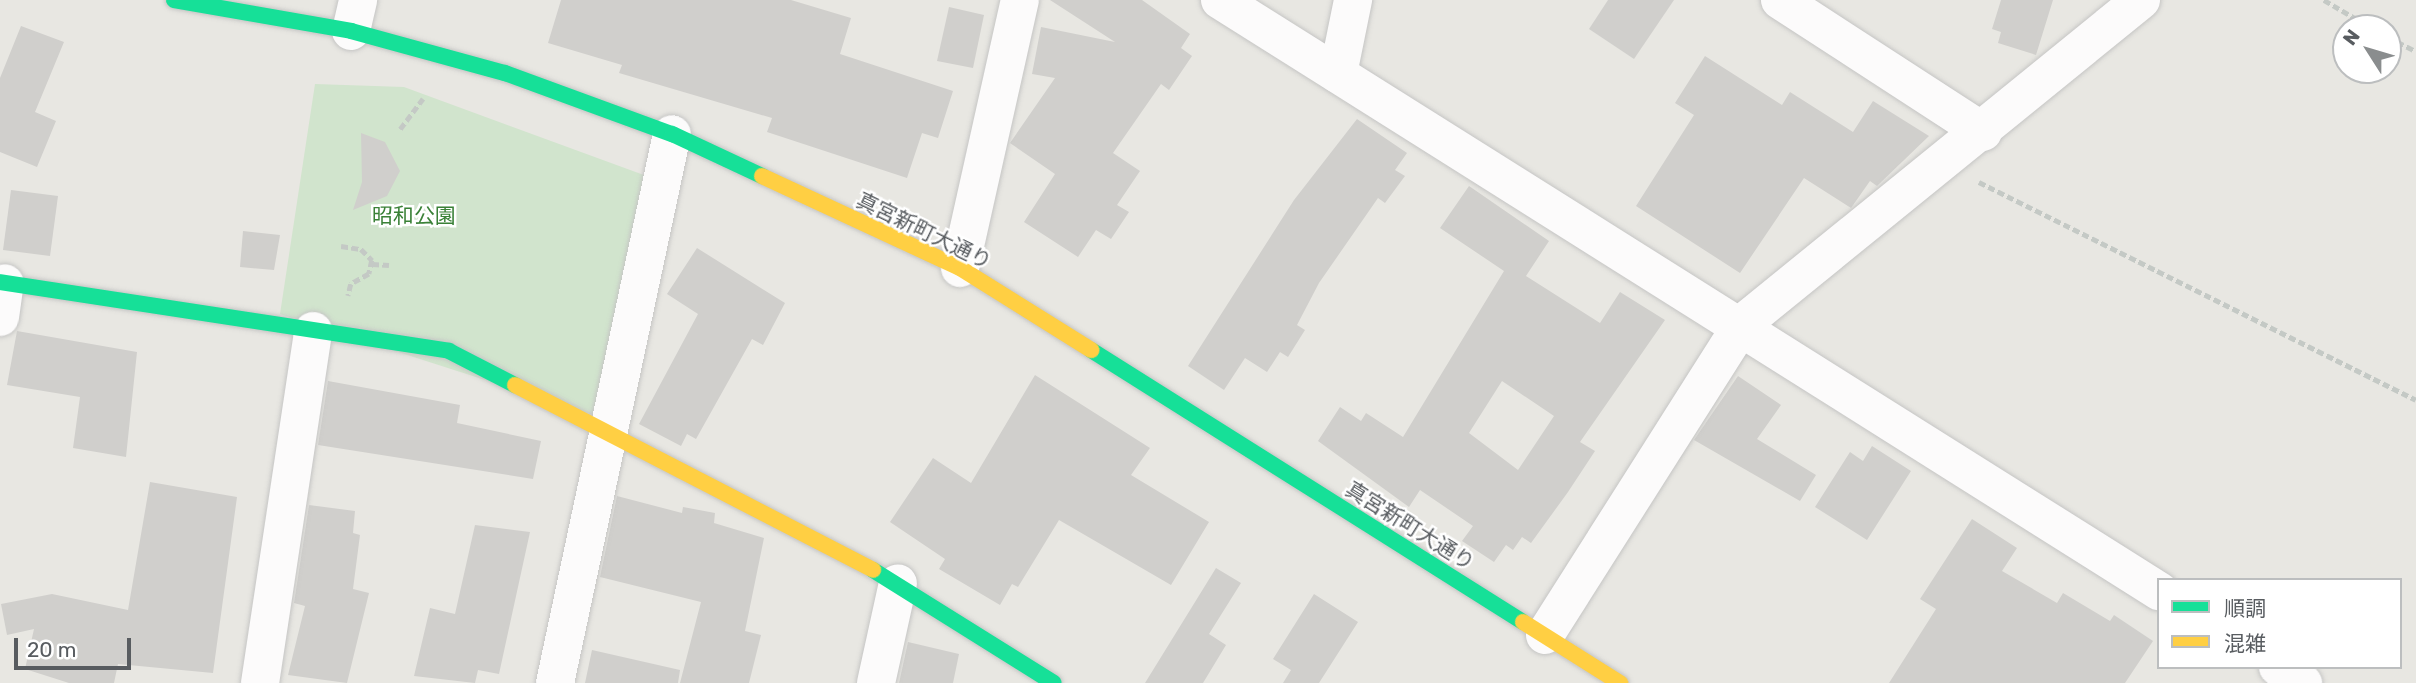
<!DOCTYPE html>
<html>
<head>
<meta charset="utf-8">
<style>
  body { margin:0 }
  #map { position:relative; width:2416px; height:683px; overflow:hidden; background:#e8e7e2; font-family:Rubik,"Noto Sans JP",sans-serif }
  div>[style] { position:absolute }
  .green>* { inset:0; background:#d1e4cd }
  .building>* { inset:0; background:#d0cfcc }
  .path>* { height:4.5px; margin-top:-2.25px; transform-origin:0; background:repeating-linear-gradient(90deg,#c4c9c5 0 7px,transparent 0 10.5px) }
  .roads { filter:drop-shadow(0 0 2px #c5c5c4) drop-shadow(0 0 2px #c5c5c4) }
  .street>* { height:38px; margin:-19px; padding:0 19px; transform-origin:19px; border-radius:19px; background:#fcfbfb }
  .fast>* { height:16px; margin:-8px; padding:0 8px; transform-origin:8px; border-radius:8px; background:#16e098 }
  .slow>* { height:16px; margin:-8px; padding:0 8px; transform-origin:8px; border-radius:8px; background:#ffcf43 }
  span { translate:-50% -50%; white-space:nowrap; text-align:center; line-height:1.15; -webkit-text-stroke:5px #fff; paint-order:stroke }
  .park-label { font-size:21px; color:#3a8137 }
  .street-label { font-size:21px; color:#585c60 }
  .legend { position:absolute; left:2157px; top:578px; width:245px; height:91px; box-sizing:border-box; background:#fff; border:2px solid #bcbebf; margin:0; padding:9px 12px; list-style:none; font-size:21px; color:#585c60 }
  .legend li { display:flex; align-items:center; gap:14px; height:35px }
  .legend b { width:35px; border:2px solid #bcbebf }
  .north { position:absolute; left:2332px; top:14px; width:70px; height:70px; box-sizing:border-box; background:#fff; border:2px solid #bcbebf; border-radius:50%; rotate:307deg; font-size:19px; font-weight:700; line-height:28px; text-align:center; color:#585c60 }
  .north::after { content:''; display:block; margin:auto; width:24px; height:32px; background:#8a8d8e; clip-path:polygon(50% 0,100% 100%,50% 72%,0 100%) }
  .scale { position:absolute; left:14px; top:638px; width:117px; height:32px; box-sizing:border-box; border:4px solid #585c60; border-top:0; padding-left:9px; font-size:21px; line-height:24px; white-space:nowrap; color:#585c60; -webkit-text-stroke:5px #fff; paint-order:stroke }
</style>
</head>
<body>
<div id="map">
  <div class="green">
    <div style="clip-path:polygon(315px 84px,404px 87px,652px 178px,600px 417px,280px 314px)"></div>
  </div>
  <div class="building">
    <div style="clip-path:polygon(561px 0,791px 0,851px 18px,840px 54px,953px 91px,938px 138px,922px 133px,907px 178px,767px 132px,772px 118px,619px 73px,622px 65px,548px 43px)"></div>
    <div style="clip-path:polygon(1050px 0,1142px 0,1190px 34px,1181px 48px,1192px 56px,1169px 90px,1161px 84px,1113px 153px,1140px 171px,1117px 205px,1129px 212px,1111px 239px,1096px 230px,1078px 257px,1024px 222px,1055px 174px,1010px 143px,1055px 78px,1032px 74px,1041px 27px,1115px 42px)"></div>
    <div style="clip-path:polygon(1608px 0,1674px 0,1634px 59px,1589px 29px)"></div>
    <div style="clip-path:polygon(2001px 0,2053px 0,2036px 55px,1998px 43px,2001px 32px,1992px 29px)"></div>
    <div style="clip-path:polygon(949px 7px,984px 15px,973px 68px,937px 61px)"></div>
    <div style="clip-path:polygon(21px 26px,64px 42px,35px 112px,56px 121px,37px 167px,0 152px,0 78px)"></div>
    <div style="clip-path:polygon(1705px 56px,1782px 105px,1790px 92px,1853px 132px,1873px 101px,1929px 136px,1877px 186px,1870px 181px,1851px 208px,1804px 178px,1740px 273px,1636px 206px,1694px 115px,1675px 103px)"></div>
    <div style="clip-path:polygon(1357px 119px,1407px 153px,1395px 170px,1405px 176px,1385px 203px,1378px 198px,1319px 283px,1297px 325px,1305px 330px,1288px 357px,1280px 352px,1267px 372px,1245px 358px,1224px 390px,1188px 366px,1294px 200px)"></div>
    <div style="clip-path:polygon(361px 133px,385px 142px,400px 171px,387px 196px,353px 210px,362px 182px)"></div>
    <div style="clip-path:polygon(evenodd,1469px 186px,1549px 241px,1526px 276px,1600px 323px,1620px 292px,1665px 320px,1580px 442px,1595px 451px,1568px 492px,1531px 543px,1522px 537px,1513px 550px,1506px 545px,1494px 562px,1462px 541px,1473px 526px,1420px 490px,1409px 507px,1318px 441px,1340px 407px,1361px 421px,1366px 413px,1403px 437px,1504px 271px,1440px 228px,1469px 186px,1502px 381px,1554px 416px,1518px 470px,1469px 433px,1502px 381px)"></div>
    <div style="clip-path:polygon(11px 190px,58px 196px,50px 256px,3px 250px)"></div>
    <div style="clip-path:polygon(243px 231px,280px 235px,274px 270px,240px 267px)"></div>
    <div style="clip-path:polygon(697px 248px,785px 303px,763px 345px,752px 339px,696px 439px,687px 434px,681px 446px,639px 424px,698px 314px,667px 294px)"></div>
    <div style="clip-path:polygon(17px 331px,137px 352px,126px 457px,73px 448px,80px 397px,7px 385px)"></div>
    <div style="clip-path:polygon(1035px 375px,1150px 448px,1131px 475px,1209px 522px,1171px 585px,1059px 520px,1018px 587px,1012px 584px,1000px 605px,939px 569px,945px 559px,890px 522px,933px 458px,971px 483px)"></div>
    <div style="clip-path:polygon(1738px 376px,1781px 405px,1757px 439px,1816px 475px,1800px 501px,1694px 440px)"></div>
    <div style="clip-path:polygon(328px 381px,460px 405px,457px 423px,541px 441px,533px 479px,318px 445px)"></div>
    <div style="clip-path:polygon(1872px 446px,1911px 471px,1867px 540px,1815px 507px,1850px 452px,1863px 461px)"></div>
    <div style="clip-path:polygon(150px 482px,237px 497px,213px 673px,118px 664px,114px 683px,69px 683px,25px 669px,34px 629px,7px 635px,1px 604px,52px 594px,128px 610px)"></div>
    <div style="clip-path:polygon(617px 496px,682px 513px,683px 507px,715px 513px,714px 523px,764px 538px,745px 631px,761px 635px,749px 683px,680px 683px,701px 602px,600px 577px)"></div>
    <div style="clip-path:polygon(309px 505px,355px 511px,353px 533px,360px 535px,353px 589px,369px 593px,347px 683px,288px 675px,305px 606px,294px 603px)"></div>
    <div style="clip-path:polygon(1972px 519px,2017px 548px,2002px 571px,2057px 603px,2063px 593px,2110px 621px,2114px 615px,2153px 641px,2125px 683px,1889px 683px,1936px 609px,1920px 599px)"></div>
    <div style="clip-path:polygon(475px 525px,530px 532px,499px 674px,478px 670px,475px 683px,414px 676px,430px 608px,455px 614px)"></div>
    <div style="clip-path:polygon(1216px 568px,1241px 583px,1209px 634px,1226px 645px,1203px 683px,1145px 683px)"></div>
    <div style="clip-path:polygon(1314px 594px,1358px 622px,1319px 683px,1283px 683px,1291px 670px,1273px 659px)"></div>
    <div style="clip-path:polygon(908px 642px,959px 654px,953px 683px,899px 683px)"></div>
    <div style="clip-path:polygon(592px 650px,680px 670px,678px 683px,585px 683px)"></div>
  </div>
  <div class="path">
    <div style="left:2324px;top:0;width:56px;rotate:30.3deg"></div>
    <div style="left:2388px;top:37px;width:31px;rotate:27deg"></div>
    <div style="left:400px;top:129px;width:38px;rotate:-53deg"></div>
    <div style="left:1979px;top:182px;width:488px;rotate:26.5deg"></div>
    <div style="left:341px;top:246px;width:20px;rotate:9deg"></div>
    <div style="left:361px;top:249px;width:16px;rotate:45deg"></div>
    <div style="left:372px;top:260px;width:14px;rotate:102deg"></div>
    <div style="left:369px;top:274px;width:21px;rotate:151deg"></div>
    <div style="left:351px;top:284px;width:12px;rotate:104deg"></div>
    <div style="left:372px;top:264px;width:17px;rotate:3deg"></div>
  </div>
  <div class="roads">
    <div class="street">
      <div style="left:1220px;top:0;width:1110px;rotate:32.19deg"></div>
      <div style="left:1780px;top:0;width:242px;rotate:33deg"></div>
      <div style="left:351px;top:31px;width:32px;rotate:-77deg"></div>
      <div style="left:1338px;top:74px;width:76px;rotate:-78.5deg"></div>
      <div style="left:960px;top:268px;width:275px;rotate:-77.4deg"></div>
      <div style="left:0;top:317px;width:34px;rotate:-82deg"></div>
      <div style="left:1545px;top:635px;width:368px;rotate:-57.6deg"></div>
      <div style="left:1742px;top:324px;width:514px;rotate:-39.08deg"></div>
      <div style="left:2278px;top:667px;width:30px;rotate:33deg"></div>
      <div style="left:260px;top:683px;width:356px;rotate:-81.4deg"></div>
      <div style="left:555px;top:683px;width:561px;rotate:-77.97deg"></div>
      <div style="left:876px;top:683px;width:102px;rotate:-77.6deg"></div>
    </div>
    <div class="fast">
      <div style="left:174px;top:0;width:180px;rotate:9.9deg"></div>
      <div style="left:351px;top:31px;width:160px;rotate:15.3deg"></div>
      <div style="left:505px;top:73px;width:178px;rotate:20.1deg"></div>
      <div style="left:672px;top:134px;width:99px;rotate:25deg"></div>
      <div style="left:0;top:282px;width:454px;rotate:8.7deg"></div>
      <div style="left:449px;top:351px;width:74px;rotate:27.3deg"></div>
      <div style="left:1091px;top:350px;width:510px;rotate:32.2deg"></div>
      <div style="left:873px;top:570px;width:213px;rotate:32deg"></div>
    </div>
    <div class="slow">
      <div style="left:762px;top:176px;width:218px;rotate:24.9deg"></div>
      <div style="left:960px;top:268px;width:155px;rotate:32deg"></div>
      <div style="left:515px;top:385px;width:403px;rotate:27.3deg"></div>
      <div style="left:1523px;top:622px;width:115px;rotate:32.2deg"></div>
    </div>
  </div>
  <div class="park-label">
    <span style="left:414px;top:216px">昭和公園</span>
  </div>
  <div class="street-label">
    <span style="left:924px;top:231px;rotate:26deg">真宮新町大通り</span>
    <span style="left:1410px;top:526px;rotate:32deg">真宮新町大通り</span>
  </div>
  <ul class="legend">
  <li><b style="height:9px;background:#16e098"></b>順調</li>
  <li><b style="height:9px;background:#ffcf43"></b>混雑</li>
  </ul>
  <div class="north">N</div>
  <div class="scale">20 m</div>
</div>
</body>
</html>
